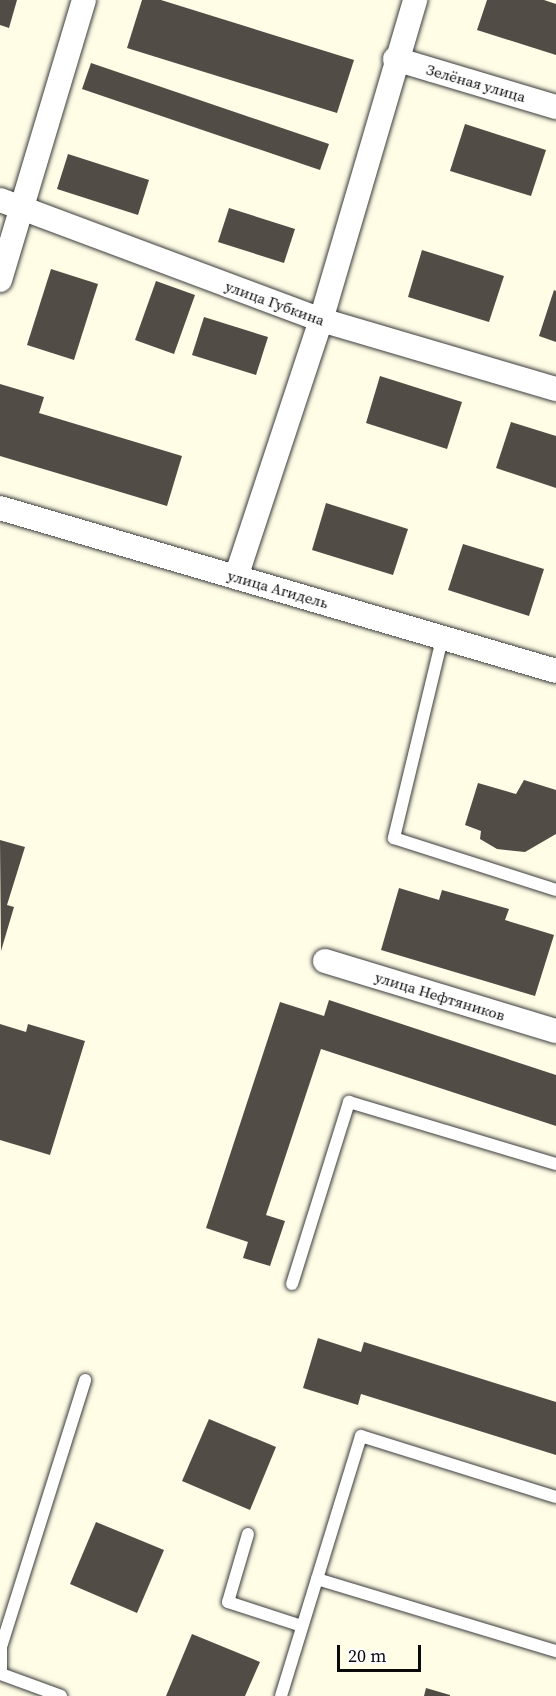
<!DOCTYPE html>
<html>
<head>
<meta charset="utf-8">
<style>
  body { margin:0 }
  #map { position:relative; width:556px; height:1696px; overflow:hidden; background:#fffde6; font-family:"Source Serif 4",serif }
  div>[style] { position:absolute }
  .building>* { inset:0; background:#524c46 }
  .roads { filter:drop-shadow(0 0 2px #3c3c3c) drop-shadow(0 0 2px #3c3c3c) }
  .lane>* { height:12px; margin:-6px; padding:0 6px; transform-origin:6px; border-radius:6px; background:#fff }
  .street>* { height:24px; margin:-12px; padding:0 12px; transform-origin:12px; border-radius:12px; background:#fff }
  span { translate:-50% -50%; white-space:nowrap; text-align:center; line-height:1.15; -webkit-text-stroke:6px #fff; paint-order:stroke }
  .street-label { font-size:15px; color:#090909 }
  .scale { position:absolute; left:337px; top:1645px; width:84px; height:27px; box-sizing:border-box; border:3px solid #090909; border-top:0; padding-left:8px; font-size:18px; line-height:21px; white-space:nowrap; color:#090909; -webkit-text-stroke:4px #fff; paint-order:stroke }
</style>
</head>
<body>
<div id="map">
  <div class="building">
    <div style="clip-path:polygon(0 0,17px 0,9px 28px,0 25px)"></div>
    <div style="clip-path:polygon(142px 0,161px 0,354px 60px,337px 113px,127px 48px)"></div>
    <div style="clip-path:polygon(487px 0,544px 0,556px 4px,556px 55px,477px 30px)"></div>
    <div style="clip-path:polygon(91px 63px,329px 144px,320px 170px,82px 89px)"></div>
    <div style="clip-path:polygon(465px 124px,546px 150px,531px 196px,450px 171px)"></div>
    <div style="clip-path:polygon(68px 154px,149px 180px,138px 215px,57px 189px)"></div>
    <div style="clip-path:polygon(229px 208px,295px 229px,284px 263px,218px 242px)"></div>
    <div style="clip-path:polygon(422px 250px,504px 276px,489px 322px,408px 297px)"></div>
    <div style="clip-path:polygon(51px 269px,98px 284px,74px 360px,27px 345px)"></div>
    <div style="clip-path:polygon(156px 281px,195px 295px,174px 354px,135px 340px)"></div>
    <div style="clip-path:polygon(554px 290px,556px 291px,556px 342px,539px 336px)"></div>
    <div style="clip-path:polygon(204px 317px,268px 337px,256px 375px,192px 355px)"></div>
    <div style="clip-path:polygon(380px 376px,462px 402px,447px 449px,366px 423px)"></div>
    <div style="clip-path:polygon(0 384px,44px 397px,39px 413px,182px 456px,167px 506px,0 456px)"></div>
    <div style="clip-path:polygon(511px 422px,556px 436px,556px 488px,496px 468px)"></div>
    <div style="clip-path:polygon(326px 503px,408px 529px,393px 575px,312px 550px)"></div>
    <div style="clip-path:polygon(463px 544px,544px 569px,529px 616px,448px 590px)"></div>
    <div style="clip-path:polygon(524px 780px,556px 790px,556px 834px,525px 852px,497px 849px,480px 839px,481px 831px,465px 825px,478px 783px,516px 794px)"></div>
    <div style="clip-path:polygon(0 840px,25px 847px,7px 905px,14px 907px,1px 951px)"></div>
    <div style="clip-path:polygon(399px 888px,439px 900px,442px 890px,509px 909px,505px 920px,554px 935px,535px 996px,381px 950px)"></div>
    <div style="clip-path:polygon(329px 1000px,556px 1075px,556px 1126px,321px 1049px,266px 1215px,285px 1221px,270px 1266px,243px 1258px,248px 1242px,206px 1228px,280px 1002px,324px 1016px)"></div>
    <div style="clip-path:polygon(0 1024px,26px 1032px,28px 1024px,85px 1041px,50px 1155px,0 1140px)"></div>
    <div style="clip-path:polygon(318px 1338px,361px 1352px,364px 1342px,556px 1402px,556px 1455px,361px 1394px,358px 1405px,303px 1388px)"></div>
    <div style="clip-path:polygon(209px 1419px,276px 1447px,250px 1510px,182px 1481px)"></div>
    <div style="clip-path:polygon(96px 1522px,164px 1550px,137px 1613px,70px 1584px)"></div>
    <div style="clip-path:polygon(192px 1634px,260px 1662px,245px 1696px,166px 1696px)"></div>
    <div style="clip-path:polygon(426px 1688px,450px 1695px,450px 1696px,424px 1696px)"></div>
  </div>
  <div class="roads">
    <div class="lane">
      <div style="left:443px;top:635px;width:209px;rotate:103.6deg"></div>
      <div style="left:394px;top:838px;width:170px;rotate:17.8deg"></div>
      <div style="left:292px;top:1284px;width:191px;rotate:-72.6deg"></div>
      <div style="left:349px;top:1102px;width:216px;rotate:16.7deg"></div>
      <div style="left:248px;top:1534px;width:71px;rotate:106.4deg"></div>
      <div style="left:228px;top:1602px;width:78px;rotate:18deg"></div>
      <div style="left:317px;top:1579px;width:250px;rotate:16.8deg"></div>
      <div style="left:61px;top:1696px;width:64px;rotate:-159.9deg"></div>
      <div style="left:1px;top:1674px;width:27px;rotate:-90deg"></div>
      <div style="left:1px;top:1647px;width:280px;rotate:-72.5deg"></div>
      <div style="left:281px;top:1696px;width:272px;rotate:-72.9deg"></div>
      <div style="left:361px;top:1436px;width:204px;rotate:17.4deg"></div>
    </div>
    <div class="street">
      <div style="left:395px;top:59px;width:168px;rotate:16.6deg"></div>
      <div style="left:0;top:200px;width:343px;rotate:20.5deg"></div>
      <div style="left:321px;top:320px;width:245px;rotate:16.4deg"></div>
      <div style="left:0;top:280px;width:292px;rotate:-73.3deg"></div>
      <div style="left:0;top:508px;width:579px;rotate:16.34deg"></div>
      <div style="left:236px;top:577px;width:271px;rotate:-71.7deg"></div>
      <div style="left:321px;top:320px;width:334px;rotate:-73.6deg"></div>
      <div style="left:325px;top:961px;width:241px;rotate:16.9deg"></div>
    </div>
  </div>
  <div class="street-label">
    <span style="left:476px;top:83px;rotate:16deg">Зелёная улица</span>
    <span style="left:275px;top:303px;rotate:20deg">улица Губкина</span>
    <span style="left:278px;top:589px;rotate:16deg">улица Агидель</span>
    <span style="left:440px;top:996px;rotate:17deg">улица Нефтяников</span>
  </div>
  <div class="scale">20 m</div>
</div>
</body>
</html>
